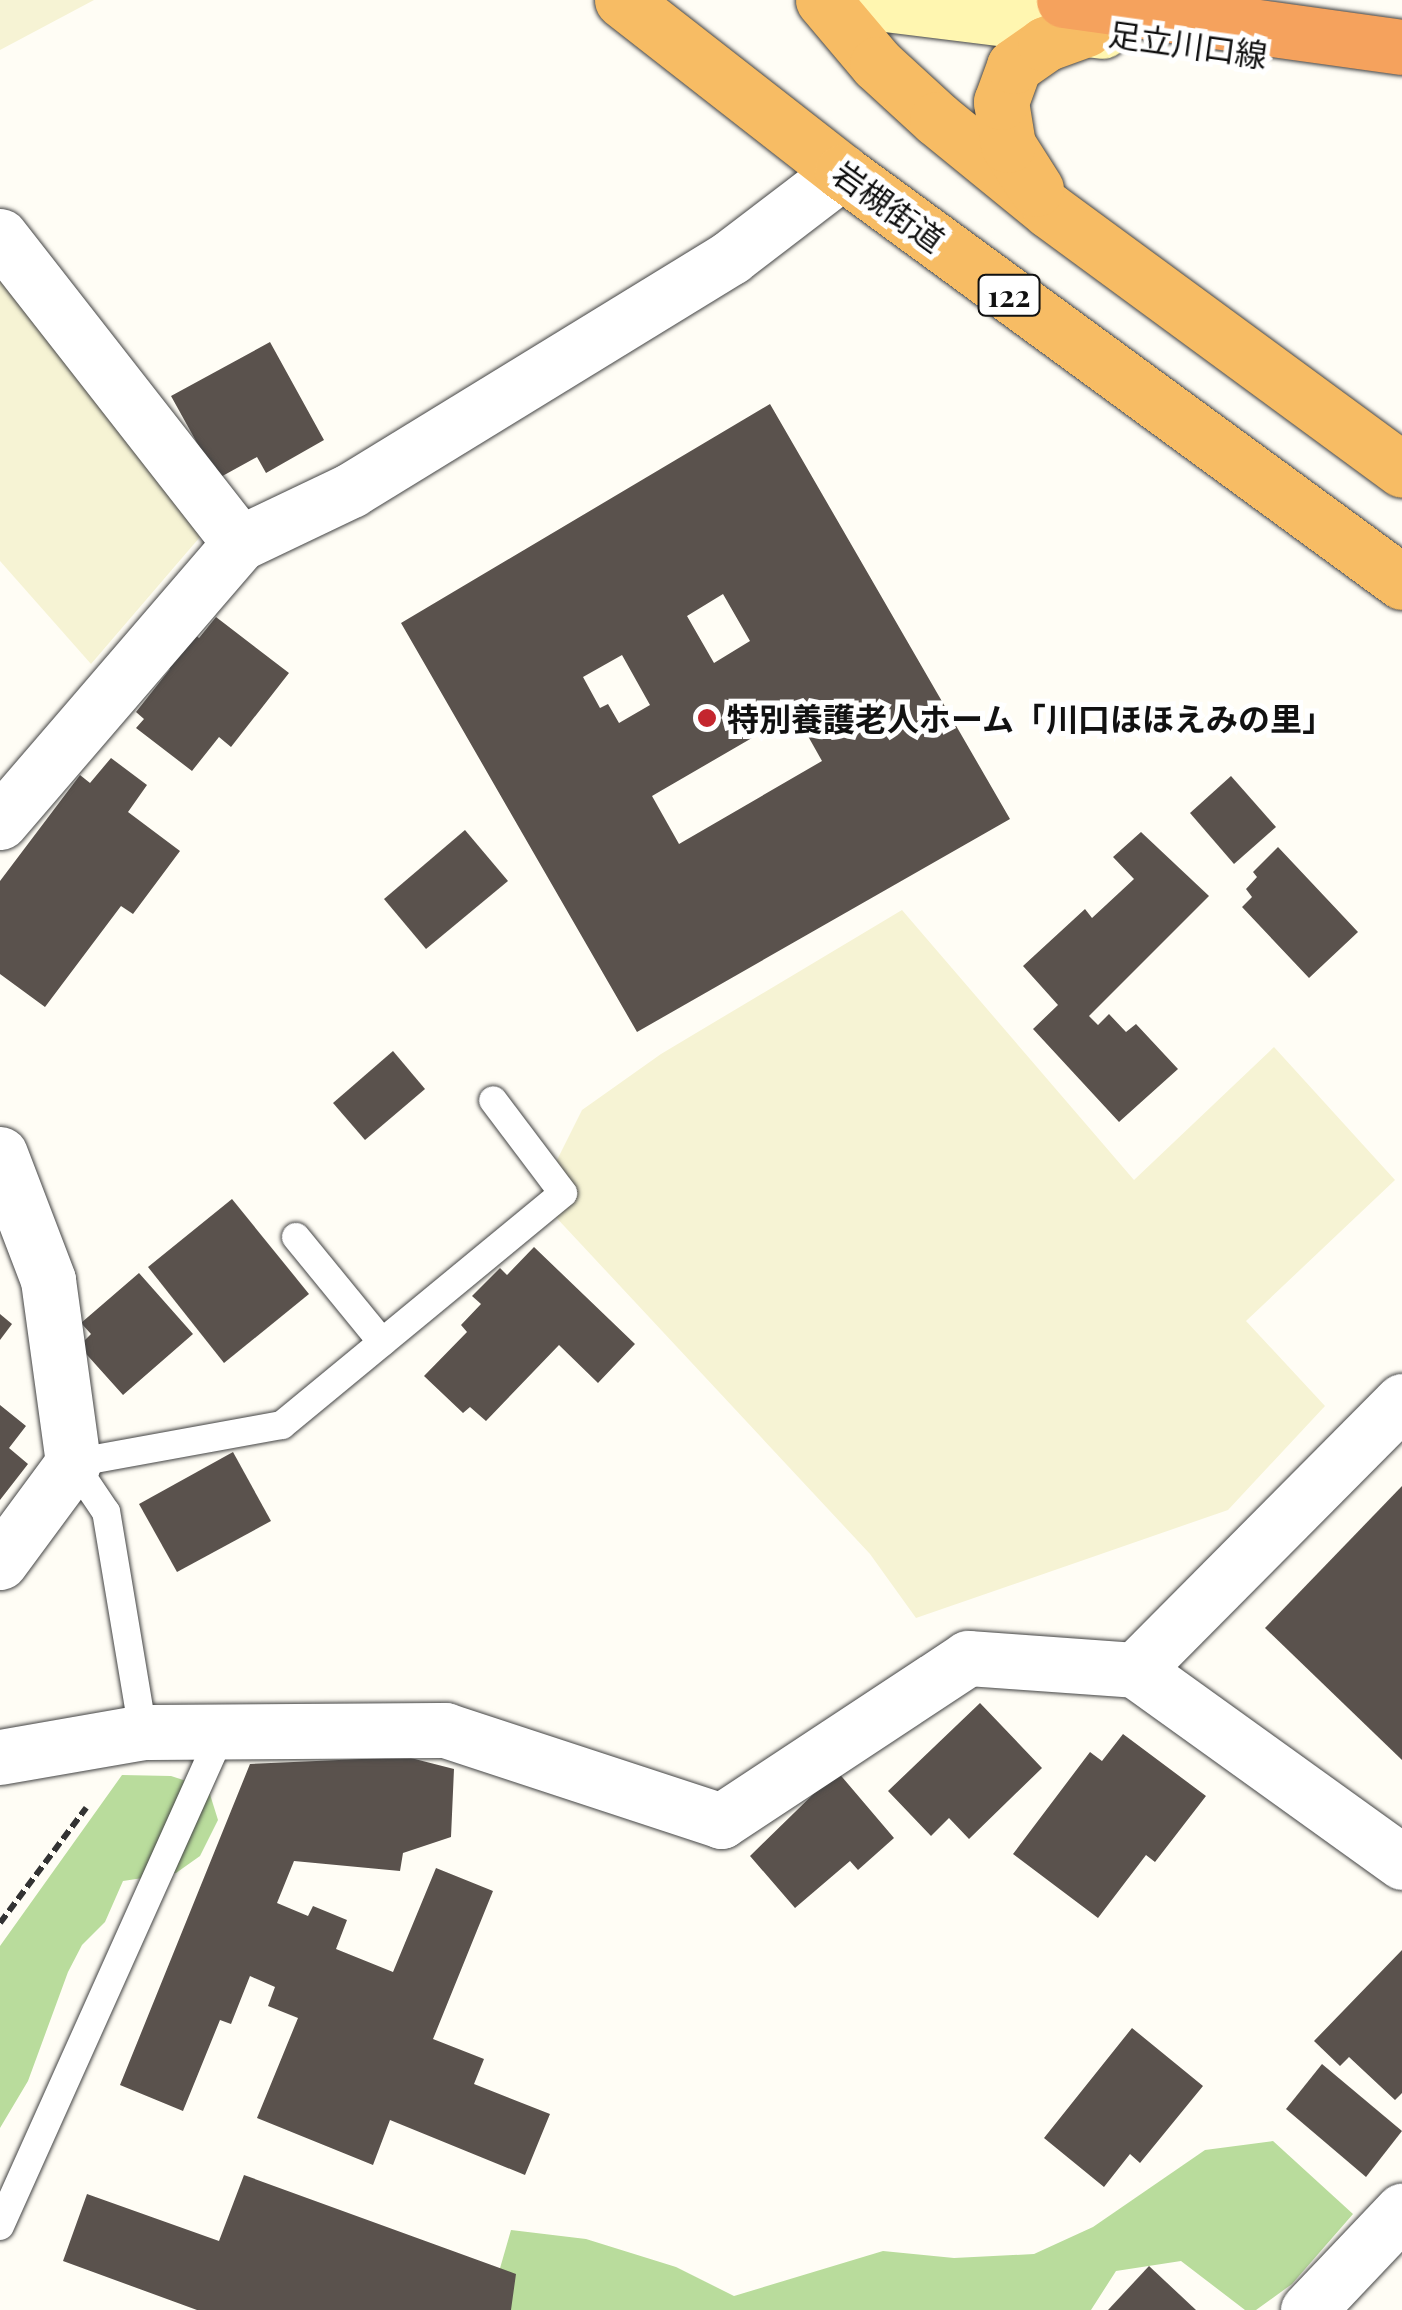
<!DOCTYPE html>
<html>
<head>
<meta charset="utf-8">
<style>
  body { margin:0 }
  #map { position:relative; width:1402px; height:2310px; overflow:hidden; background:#fffdf5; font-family:"Playfair Display","Noto Sans JP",serif }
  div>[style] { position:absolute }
  .farmland>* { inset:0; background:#f6f3d4 }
  .forest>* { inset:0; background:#b9dc9c }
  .building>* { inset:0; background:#5a524d }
  .path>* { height:6px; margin-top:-3px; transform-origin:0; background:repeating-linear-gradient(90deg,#333 0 10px,transparent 0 15px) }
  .roads { filter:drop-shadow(0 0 2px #444) drop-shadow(0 0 2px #444) }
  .service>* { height:28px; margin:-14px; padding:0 14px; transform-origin:14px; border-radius:14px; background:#fff }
  .minor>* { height:55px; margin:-27.5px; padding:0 27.5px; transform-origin:27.5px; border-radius:27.5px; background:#fff }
  .secondary>* { height:55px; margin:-27.5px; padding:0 27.5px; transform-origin:27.5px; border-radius:27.5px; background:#fff6b0 }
  .trunk>* { height:55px; margin:-27.5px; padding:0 27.5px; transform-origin:27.5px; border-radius:27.5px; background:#f7bc64 }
  .motorway>* { height:55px; margin:-27.5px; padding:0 27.5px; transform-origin:27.5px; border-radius:27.5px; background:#f5a25d }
  .dots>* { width:28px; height:28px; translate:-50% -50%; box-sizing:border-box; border:5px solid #fff; border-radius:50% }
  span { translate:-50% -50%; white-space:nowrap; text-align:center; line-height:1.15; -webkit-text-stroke:10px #fff; paint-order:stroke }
  .shield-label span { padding:2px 8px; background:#fff; border:2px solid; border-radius:8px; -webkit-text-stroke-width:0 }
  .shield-label { font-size:30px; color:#111; font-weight:700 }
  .street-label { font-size:32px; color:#111 }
  .poi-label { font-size:32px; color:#111; font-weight:700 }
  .left { translate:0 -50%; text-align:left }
</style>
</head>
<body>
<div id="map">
  <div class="farmland">
    <div style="clip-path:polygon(0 0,94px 0,0 50px)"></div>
    <div style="clip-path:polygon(0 266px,206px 530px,91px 664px,0 561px)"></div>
    <div style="clip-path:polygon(902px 910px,1134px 1180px,1274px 1047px,1395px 1180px,1246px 1321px,1325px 1406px,1228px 1510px,916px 1618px,870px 1554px,538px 1198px,582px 1110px,661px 1054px)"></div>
  </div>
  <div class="forest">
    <div style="clip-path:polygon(122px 1775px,171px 1776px,208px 1788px,218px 1820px,200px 1856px,176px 1873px,123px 1881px,105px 1922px,82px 1945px,68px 1972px,28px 2081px,0 2128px,0 1946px)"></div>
    <div style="clip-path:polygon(1273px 2141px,1353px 2214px,1292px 2284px,1256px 2310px,1245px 2310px,1181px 2261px,1116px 2271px,1091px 2310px,488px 2310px,511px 2230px,586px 2239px,676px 2267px,734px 2296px,883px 2251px,954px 2258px,1034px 2254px,1093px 2227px,1205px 2150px)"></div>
  </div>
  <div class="building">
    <div style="clip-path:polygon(270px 342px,324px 440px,266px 473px,257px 457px,217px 479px,171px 396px)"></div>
    <div style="clip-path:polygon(evenodd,770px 404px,1010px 819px,637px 1032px,401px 623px,770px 404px,723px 594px,750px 641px,714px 663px,687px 616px,723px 594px,770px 404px,622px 655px,650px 705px,619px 723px,608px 704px,600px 708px,583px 677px,622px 655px,770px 404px,795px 713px,822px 761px,679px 844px,652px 796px,795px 713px)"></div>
    <div style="clip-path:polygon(216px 617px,289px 673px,231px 747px,219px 737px,192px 771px,136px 728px,144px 719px,136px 712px,170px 669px,160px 661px,186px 628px,199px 638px)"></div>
    <div style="clip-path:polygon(111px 758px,147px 785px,128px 812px,180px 851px,133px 914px,121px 906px,45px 1007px,0 974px,0 881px,80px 775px,90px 783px)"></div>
    <div style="clip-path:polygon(1231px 776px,1276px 827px,1234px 864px,1190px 813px)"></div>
    <div style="clip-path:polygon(465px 830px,508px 881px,426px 949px,384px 899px)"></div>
    <div style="clip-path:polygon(1141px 832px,1209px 896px,1089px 1016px,1098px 1025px,1109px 1014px,1126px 1032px,1136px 1024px,1178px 1069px,1119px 1122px,1033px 1029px,1058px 1005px,1023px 966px,1085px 909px,1092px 918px,1134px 879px,1113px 857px)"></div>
    <div style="clip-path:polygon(1278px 847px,1358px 932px,1309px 978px,1242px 907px,1252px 897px,1246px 889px,1257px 877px,1253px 872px)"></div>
    <div style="clip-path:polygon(393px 1051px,425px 1089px,365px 1140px,333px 1103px)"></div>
    <div style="clip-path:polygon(232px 1199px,309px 1294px,224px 1363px,148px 1267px)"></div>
    <div style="clip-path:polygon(534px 1247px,635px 1344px,598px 1383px,559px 1345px,486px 1421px,470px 1407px,463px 1413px,424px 1376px,467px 1332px,461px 1325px,481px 1304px,472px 1296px,500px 1268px,507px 1275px)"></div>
    <div style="clip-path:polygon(139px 1273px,193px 1334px,123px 1395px,79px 1346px,91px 1334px,81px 1323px)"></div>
    <div style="clip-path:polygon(0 1314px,12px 1324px,0 1340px)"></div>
    <div style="clip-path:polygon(0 1405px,26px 1426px,9px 1448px,28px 1464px,0 1500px)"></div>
    <div style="clip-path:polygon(233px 1452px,271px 1521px,177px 1572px,139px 1504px)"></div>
    <div style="clip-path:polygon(1402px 1486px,1402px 1760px,1265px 1628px)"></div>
    <div style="clip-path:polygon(980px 1703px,1042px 1768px,969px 1839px,949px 1818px,931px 1836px,888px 1791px)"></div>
    <div style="clip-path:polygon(1123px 1734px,1206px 1796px,1155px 1862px,1146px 1855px,1098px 1918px,1013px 1854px,1090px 1752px,1102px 1761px)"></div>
    <div style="clip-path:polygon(407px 1757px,454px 1769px,451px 1837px,403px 1853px,400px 1871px,294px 1861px,277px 1903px,308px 1916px,313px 1906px,347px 1920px,336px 1949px,393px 1972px,436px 1868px,493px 1891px,433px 2039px,484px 2059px,474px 2084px,550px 2114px,525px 2175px,390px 2120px,373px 2165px,257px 2118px,298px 2018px,268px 2006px,275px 1987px,250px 1976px,231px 2024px,220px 2020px,183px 2111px,120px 2085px,250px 1764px)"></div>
    <div style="clip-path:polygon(837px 1771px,894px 1838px,858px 1870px,850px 1861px,795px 1908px,750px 1856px)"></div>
    <div style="clip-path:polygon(1402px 1950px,1402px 2093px,1395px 2100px,1349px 2057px,1340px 2066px,1314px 2041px)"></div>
    <div style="clip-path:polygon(1132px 2028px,1203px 2086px,1140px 2163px,1130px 2154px,1104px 2187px,1044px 2138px)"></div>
    <div style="clip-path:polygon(1322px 2064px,1402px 2131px,1366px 2177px,1286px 2109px)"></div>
    <div style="clip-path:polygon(244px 2175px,516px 2274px,511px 2310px,197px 2310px,63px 2261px,87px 2194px,219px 2241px)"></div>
    <div style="clip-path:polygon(1149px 2266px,1196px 2310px,1108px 2310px)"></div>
  </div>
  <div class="path">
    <div style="left:0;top:1923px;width:144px;rotate:-53.2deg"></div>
  </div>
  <div class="roads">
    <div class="service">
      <div style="left:296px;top:1237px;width:136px;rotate:50.7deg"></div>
      <div style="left:143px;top:1732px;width:223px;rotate:-99.5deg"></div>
      <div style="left:106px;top:1512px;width:59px;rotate:-124deg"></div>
      <div style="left:73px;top:1463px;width:212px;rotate:-10.3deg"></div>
      <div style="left:282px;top:1425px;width:364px;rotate:-39.5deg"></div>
      <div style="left:563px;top:1193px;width:116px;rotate:-127deg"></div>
      <div style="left:0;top:2226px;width:539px;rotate:-65.81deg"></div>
    </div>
    <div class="minor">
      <div style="left:0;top:236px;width:390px;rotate:52deg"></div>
      <div style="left:0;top:822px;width:368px;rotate:-49.3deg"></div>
      <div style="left:240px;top:543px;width:123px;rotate:-25.5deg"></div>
      <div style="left:351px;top:490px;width:446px;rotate:-31.5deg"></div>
      <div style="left:731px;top:257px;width:140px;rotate:-37.4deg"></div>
      <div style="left:0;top:1154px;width:135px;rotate:69.1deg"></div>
      <div style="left:48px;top:1280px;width:185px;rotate:82.2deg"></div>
      <div style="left:73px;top:1463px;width:123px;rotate:126.4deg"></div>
      <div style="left:1135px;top:1670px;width:379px;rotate:-45.2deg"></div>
      <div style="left:0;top:1757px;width:145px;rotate:-9.9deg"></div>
      <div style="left:143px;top:1732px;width:302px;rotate:-0.4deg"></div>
      <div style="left:445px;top:1730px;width:291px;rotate:18.2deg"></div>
      <div style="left:721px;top:1821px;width:296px;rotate:-33.4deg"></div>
      <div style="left:968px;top:1658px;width:167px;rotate:4.1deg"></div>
      <div style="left:1135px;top:1670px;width:329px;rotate:35.7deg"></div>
      <div style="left:1308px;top:2310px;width:137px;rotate:-46.5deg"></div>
    </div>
    <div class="secondary">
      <div style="left:854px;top:0;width:250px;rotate:7.1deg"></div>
    </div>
    <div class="trunk">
      <div style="left:622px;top:0;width:279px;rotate:38deg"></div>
      <div style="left:842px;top:172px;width:694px;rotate:36.21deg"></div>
      <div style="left:823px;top:0;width:84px;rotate:49.8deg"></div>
      <div style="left:877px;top:64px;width:81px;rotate:42.5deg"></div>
      <div style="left:937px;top:119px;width:146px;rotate:39.2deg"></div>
      <div style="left:1050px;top:211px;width:437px;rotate:36.3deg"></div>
      <div style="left:1036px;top:189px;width:52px;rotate:-122.5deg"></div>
      <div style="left:1008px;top:145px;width:44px;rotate:-99.2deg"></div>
      <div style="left:1001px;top:102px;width:38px;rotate:-70deg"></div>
      <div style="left:1014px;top:66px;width:38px;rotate:-35deg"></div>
      <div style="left:1045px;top:44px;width:44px;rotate:-20.1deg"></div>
    </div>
    <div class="motorway">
      <div style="left:1064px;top:0;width:341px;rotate:7.9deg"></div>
    </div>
  </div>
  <div class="dots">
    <div style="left:707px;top:718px;background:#c4262e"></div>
  </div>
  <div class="shield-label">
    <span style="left:1009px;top:295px">122</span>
  </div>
  <div class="street-label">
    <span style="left:1188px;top:44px;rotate:8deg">足立川口線</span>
    <span style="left:889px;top:206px;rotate:36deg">岩槻街道</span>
  </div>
  <div class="poi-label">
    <span class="left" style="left:727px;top:718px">特別養護老人ホーム「川口ほほえみの里」</span>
  </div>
</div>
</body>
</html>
